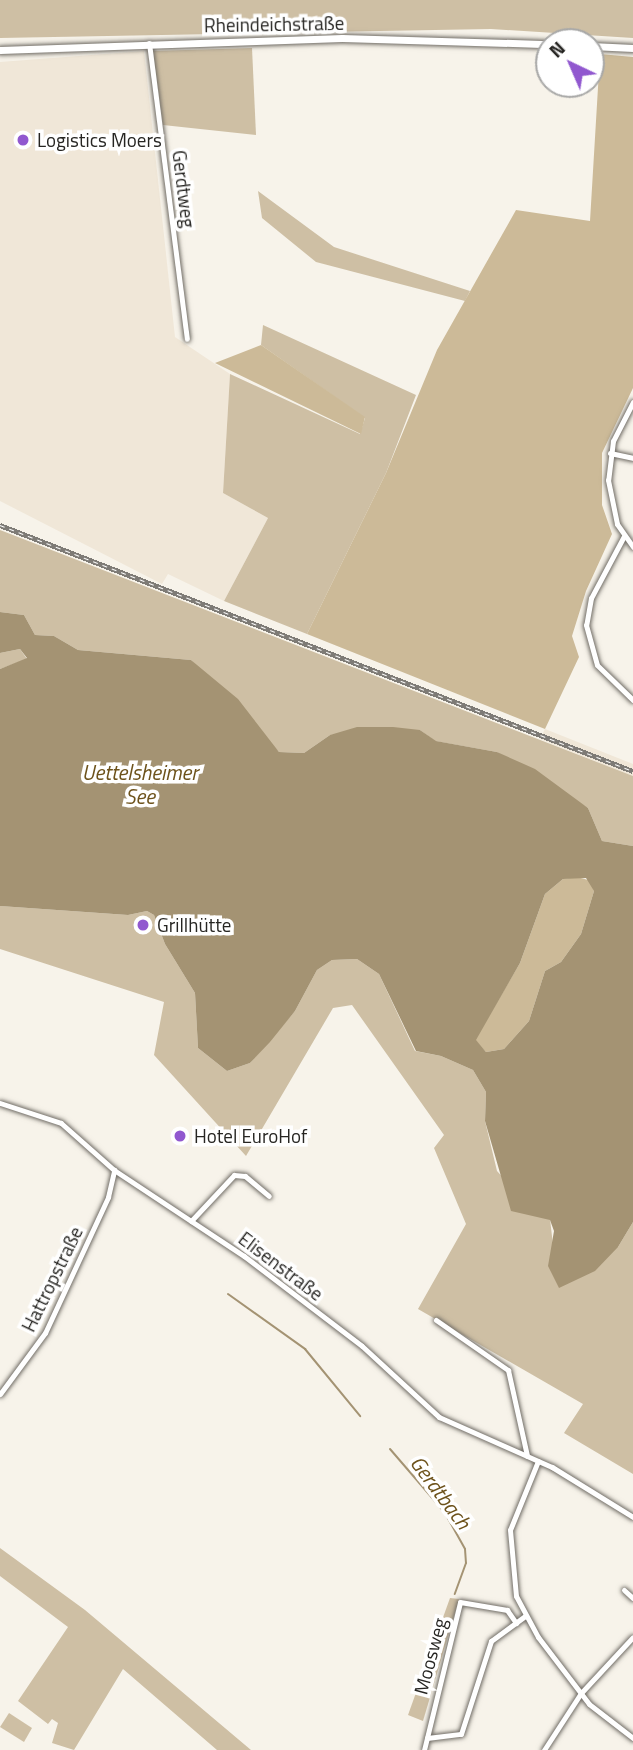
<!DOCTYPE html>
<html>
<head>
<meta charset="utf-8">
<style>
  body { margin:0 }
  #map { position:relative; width:633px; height:1750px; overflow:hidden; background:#f7f3ea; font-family:"Titillium Web",sans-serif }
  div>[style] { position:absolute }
  .built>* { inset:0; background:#f0e7d8 }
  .green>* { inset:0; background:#cebfa4 }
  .forest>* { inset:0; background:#ccba98 }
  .water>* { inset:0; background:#a49373 }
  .stream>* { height:2px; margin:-1px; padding:0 1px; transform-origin:1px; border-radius:1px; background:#a49373 }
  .roads { filter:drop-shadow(0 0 2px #716d66) drop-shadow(0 0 2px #716d66) }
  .minor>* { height:5px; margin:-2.5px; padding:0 2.5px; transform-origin:2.5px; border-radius:2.5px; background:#fff }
  .secondary>* { height:7px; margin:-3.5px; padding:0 3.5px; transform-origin:3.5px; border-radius:3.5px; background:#fff }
  .rail>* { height:4.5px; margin-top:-2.25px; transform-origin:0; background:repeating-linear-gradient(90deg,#fff 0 5px,#7e7b76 0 10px); box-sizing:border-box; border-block:2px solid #7e7b76 }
  .dots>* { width:19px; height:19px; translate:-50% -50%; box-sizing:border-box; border:4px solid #fff; border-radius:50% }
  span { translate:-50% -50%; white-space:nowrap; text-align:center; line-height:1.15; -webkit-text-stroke:7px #fff; paint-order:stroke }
  .street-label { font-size:19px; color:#262522 }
  .poi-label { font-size:19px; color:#262522 }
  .left { translate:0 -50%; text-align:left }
  .water-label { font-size:21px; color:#6d521b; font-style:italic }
  .north { position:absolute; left:535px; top:28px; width:70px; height:70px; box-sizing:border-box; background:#fff; border:2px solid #a8a8a7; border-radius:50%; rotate:316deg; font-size:19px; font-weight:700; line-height:28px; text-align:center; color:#262522 }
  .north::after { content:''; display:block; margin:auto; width:24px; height:32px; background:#9158cf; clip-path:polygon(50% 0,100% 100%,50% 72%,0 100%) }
</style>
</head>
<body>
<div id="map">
  <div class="built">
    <div style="clip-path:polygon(144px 51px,175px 337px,230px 374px,223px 493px,268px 518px,224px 601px,168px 574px,162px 584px,0 501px,0 62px)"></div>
    <div style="clip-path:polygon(545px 729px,633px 764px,633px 776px,540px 739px)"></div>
  </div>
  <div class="green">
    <div style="clip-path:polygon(0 0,633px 0,633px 38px,491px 29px,0 38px)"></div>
    <div style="clip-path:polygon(252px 48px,256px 135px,163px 125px,153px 51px)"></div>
    <div style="clip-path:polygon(258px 191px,334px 247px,470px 291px,465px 301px,316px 262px,262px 218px)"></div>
    <div style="clip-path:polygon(263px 325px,416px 395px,386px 473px,307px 634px,224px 601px,268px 518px,223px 493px,230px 374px,360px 434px,365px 418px,261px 345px)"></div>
    <div style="clip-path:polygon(0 530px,633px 776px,633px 846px,602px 841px,588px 808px,497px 752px,435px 741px,420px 730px,330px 735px,304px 753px,279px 752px,191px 660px,78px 650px,54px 636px,35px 635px,24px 615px,0 612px)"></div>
    <div style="clip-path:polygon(20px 649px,27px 659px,0 669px,0 653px)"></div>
    <div style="clip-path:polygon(0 906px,128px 915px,147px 911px,154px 915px,165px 944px,195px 993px,198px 1048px,227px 1071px,250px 1063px,295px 1011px,317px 970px,332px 960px,357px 959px,379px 974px,415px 1051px,441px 1056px,473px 1070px,486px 1092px,485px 1121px,497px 1171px,535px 1213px,550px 1219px,553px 1245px,618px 1247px,633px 1222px,633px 1474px,564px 1433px,583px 1404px,418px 1309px,466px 1224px,434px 1148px,444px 1135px,352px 1005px,333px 1008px,246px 1156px,154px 1055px,164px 1002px,0 949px)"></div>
    <div style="clip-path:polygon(0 1548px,85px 1610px,251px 1750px,217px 1750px,123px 1669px,74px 1750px,52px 1743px,58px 1723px,52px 1719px,48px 1724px,18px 1701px,68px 1627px,0 1576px)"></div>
    <div style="clip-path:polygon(450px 1598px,459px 1599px,423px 1721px,408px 1715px)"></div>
    <div style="clip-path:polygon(9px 1713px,32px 1728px,24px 1742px,0 1727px)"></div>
  </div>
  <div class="forest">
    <div style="clip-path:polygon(600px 54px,633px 57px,633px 388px,602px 453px,602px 505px,612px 534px,586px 591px,572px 636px,579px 657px,545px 729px,307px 634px,386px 473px,437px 350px,516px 210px,590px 221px)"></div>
    <div style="clip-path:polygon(261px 345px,365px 417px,361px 434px,215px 363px)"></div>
    <div style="clip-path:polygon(577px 877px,592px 881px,594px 891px,581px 934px,561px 962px,545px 971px,529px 1021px,504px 1049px,486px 1052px,475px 1040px,520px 963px,545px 894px,563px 879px)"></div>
  </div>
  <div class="water">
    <div style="clip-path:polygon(evenodd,0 612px,24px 615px,35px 635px,54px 636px,78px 650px,191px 660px,238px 699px,279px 752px,304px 753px,330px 735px,357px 727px,393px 727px,420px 730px,436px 741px,497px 752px,535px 769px,588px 808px,602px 841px,633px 846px,633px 1222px,618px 1247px,595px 1271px,559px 1288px,548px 1266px,554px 1231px,550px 1220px,511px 1211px,485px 1121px,486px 1092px,473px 1070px,441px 1056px,416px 1051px,379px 974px,357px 959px,332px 960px,317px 970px,295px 1011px,270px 1042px,250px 1063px,227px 1071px,198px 1048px,195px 993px,165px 944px,154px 915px,147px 911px,128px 915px,0 906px,0 669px,27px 658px,20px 649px,0 653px,0 612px,586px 878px,594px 891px,581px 934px,561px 962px,545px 971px,529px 1021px,504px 1049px,486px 1052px,476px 1040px,520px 963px,545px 894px,563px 879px,586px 878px)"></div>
  </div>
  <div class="stream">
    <div style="left:228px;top:1294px;width:95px;rotate:35.5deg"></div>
    <div style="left:305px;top:1349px;width:87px;rotate:50.6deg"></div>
    <div style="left:390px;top:1449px;width:84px;rotate:49.3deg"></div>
    <div style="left:445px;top:1513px;width:41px;rotate:60.9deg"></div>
    <div style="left:465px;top:1549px;width:14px;rotate:86deg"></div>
    <div style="left:466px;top:1563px;width:33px;rotate:110deg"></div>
  </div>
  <div class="roads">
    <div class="minor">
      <div style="left:149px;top:43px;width:298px;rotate:82.7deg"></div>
      <div style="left:633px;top:402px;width:44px;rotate:117.1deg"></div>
      <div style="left:613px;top:441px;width:39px;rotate:97deg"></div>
      <div style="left:608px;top:480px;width:45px;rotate:78.4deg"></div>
      <div style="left:617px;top:524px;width:28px;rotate:55deg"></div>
      <div style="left:610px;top:453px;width:24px;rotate:12deg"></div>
      <div style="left:624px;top:536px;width:70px;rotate:118deg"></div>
      <div style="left:591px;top:598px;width:27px;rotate:100deg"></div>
      <div style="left:586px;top:625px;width:41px;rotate:74.6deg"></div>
      <div style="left:597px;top:665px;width:50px;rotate:44.2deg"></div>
      <div style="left:0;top:1103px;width:64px;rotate:18.2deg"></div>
      <div style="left:61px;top:1123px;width:71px;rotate:41.6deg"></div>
      <div style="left:114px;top:1170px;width:156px;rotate:33.5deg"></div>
      <div style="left:244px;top:1256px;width:148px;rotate:37.3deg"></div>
      <div style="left:362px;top:1346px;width:105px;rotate:42.7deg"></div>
      <div style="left:439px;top:1417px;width:124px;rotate:23.9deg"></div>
      <div style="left:552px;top:1467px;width:95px;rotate:31.7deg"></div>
      <div style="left:191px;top:1221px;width:63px;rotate:-46.9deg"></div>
      <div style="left:234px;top:1175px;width:11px;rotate:5deg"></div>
      <div style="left:245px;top:1176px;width:31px;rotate:40deg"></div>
      <div style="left:436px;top:1320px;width:88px;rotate:34.8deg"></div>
      <div style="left:508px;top:1370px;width:88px;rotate:77.5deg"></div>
      <div style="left:0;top:1394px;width:76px;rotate:-53.6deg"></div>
      <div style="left:45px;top:1333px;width:150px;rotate:-65.1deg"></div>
      <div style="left:108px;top:1197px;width:28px;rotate:-77deg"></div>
      <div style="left:538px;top:1461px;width:74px;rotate:112.1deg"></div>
      <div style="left:510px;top:1530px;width:66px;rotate:84.8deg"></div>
      <div style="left:516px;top:1596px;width:47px;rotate:61.8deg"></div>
      <div style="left:538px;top:1637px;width:84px;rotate:52.7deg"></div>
      <div style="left:589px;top:1704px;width:56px;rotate:37.7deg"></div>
      <div style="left:624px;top:1590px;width:12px;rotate:42deg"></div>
      <div style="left:427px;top:1738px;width:34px;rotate:-7deg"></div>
      <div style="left:461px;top:1734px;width:98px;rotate:-72.1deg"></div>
      <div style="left:491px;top:1641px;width:42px;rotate:-36.3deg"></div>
      <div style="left:424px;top:1750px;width:152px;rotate:-76.3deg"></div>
      <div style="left:460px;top:1602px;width:48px;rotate:9.7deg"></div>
      <div style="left:507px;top:1610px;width:16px;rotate:55deg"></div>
      <div style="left:544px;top:1750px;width:68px;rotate:-57deg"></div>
      <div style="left:581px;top:1693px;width:76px;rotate:-47.1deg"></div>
    </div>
    <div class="secondary">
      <div style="left:591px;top:46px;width:42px;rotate:2.7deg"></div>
      <div style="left:0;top:50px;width:342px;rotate:-2deg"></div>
      <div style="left:342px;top:38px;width:207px;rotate:1.7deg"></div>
    </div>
  </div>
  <div class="rail">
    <div style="left:0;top:525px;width:679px;rotate:21.24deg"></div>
  </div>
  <div class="dots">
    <div style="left:23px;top:140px;background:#9158cf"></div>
    <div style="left:143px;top:925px;background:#9158cf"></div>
    <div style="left:180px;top:1136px;background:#9158cf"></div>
  </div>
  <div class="street-label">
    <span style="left:274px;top:24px;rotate:-1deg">Rheindeichstraße</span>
    <span style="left:184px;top:189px;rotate:83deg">Gerdtweg</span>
    <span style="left:281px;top:1266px;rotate:37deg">Elisenstraße</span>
    <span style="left:52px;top:1279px;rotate:-64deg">Hattropstraße</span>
    <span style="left:430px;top:1656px;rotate:-75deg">Moosweg</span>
  </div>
  <div class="poi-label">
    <span class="left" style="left:37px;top:140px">Logistics Moers</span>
    <span class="left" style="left:157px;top:925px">Grillhütte</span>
    <span class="left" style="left:194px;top:1136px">Hotel EuroHof</span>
  </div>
  <div class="water-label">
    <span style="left:140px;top:784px">Uettelsheimer<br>See</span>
    <span style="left:441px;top:1492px;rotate:53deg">Gerdtbach</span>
  </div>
  <div class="north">N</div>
</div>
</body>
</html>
